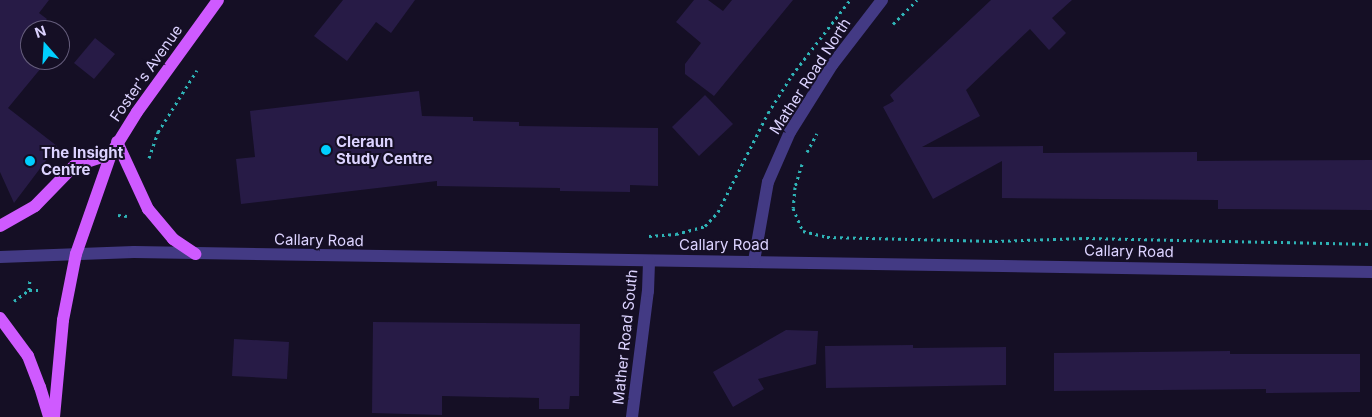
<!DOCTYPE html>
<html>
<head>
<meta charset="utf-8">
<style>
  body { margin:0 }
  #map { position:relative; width:1372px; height:417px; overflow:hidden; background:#150f25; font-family:Inter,sans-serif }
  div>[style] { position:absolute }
  .building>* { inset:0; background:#271b46 }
  .path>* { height:3px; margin-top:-1.5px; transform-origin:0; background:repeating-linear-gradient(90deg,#2fb4b7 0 2.5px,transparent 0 6.5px) }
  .minor>* { height:12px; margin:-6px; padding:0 6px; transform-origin:6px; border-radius:6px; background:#433a84 }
  .major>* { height:12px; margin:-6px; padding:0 6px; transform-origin:6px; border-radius:6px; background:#cf5aff }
  .dots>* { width:14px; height:14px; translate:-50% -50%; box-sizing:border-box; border:2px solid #150f25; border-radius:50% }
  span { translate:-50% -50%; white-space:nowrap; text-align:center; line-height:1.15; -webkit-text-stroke:4px #150f25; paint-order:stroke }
  .street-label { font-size:15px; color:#dcd3ff }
  .poi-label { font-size:15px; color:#dcd3ff; font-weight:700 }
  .left { translate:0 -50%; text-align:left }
  .north { position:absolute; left:20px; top:20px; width:50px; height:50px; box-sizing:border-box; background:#150f25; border:1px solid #655d7c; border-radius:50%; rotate:341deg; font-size:14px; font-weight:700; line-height:20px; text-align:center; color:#dcd3ff }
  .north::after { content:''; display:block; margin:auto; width:18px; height:22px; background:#00cffe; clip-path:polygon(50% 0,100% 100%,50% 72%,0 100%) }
</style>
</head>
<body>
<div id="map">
  <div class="building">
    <div style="clip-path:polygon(0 0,49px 0,39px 13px,47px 19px,37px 30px,30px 30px,30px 39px,25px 45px,30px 49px,30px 60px,46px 62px,8px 108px,57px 146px,14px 203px,0 172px)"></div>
    <div style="clip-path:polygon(343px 0,415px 0,391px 33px,376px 22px,347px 61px,314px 36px)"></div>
    <div style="clip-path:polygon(694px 0,708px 0,723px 11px,732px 0,793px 0,714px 96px,685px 74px,685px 64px,701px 43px,676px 22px)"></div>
    <div style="clip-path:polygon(991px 0,1072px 0,1052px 18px,1066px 33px,1049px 50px,1030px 29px,966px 90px,980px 116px,922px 147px,1043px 146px,1043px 153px,1197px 152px,1197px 161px,1372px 160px,1372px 210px,1218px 209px,1218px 200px,1002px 198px,1002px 161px,933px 199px,883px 107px,894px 101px,890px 95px)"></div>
    <div style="clip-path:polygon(95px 38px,115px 54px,94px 79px,74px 63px)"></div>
    <div style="clip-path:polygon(419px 91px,422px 116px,473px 117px,473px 121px,519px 122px,519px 126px,658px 128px,658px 186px,630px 185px,630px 192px,560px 191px,560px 188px,437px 186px,437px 181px,241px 204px,236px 159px,255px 157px,250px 111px)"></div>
    <div style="clip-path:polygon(705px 95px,733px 124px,699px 156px,672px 127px)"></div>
    <div style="clip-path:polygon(373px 322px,580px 324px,579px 396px,570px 396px,569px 409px,539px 409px,539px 398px,442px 396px,442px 415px,372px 413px)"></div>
    <div style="clip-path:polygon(786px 330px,818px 331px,816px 364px,758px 379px,764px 389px,733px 407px,713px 372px)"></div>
    <div style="clip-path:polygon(234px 339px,289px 342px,287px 379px,232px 376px)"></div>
    <div style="clip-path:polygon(913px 345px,913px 348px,1006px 347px,1006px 385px,826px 388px,825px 346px)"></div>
    <div style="clip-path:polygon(1230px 351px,1230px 354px,1360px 354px,1360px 392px,1266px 393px,1266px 389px,1054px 391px,1054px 353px)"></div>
  </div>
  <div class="path">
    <div style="left:893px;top:24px;width:34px;rotate:-45deg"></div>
    <div style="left:807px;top:152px;width:21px;rotate:-62deg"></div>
    <div style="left:149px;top:158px;width:28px;rotate:-71deg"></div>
    <div style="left:158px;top:132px;width:73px;rotate:-57.8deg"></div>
    <div style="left:802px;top:164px;width:24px;rotate:107deg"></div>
    <div style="left:795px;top:187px;width:21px;rotate:95deg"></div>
    <div style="left:793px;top:208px;width:25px;rotate:67deg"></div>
    <div style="left:803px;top:231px;width:25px;rotate:14deg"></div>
    <div style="left:827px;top:237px;width:168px;rotate:1.4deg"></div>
    <div style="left:995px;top:241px;width:91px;rotate:-1.9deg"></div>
    <div style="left:1086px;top:238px;width:286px;rotate:1.2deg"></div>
    <div style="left:118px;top:215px;width:9px;rotate:6deg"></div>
    <div style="left:649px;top:236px;width:27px;rotate:-4deg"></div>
    <div style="left:676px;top:234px;width:30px;rotate:-15deg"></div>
    <div style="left:705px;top:226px;width:19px;rotate:-47deg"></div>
    <div style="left:718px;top:212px;width:111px;rotate:-63.2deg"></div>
    <div style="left:768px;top:113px;width:45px;rotate:-57.7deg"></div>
    <div style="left:792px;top:75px;width:95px;rotate:-52.3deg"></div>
    <div style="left:29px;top:290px;width:11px"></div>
    <div style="left:14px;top:301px;width:19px;rotate:-36deg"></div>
    <div style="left:29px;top:290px;width:11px;rotate:-85deg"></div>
  </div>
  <div class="minor">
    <div style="left:0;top:257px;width:134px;rotate:-2.1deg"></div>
    <div style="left:134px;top:252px;width:1238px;rotate:0.93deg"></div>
    <div style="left:754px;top:261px;width:80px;rotate:-80deg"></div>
    <div style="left:768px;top:182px;width:55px;rotate:-66.3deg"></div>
    <div style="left:790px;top:132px;width:79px;rotate:-57.9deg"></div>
    <div style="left:832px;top:65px;width:82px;rotate:-52.4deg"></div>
    <div style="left:632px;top:417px;width:127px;rotate:-82.8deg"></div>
    <div style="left:648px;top:291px;width:30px;rotate:-88deg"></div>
  </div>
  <div class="major">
    <div style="left:117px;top:142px;width:74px;rotate:65.2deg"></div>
    <div style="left:148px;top:209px;width:39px;rotate:50deg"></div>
    <div style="left:173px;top:239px;width:27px;rotate:34deg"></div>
    <div style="left:0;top:226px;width:40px;rotate:-29.7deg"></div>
    <div style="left:35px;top:206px;width:56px;rotate:-45.7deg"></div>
    <div style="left:74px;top:166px;width:39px;rotate:-18deg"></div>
    <div style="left:0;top:318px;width:47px;rotate:53.6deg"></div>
    <div style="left:28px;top:356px;width:33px;rotate:69deg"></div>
    <div style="left:40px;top:387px;width:31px;rotate:73deg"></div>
    <div style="left:54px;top:417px;width:97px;rotate:-84.7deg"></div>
    <div style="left:63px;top:320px;width:67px;rotate:-78.9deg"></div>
    <div style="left:76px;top:254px;width:106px;rotate:-70.7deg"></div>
    <div style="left:111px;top:154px;width:49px;rotate:-58.2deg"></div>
    <div style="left:137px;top:112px;width:138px;rotate:-54.1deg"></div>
  </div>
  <div class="dots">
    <div style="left:326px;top:150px;background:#00cffe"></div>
    <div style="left:30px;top:161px;background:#00cffe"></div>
  </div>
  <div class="street-label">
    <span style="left:146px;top:73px;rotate:-55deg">Foster's Avenue</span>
    <span style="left:810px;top:76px;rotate:-57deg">Mather Road North</span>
    <span style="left:319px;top:240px;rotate:1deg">Callary Road</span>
    <span style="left:724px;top:245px">Callary Road</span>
    <span style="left:1129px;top:251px;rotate:1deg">Callary Road</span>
    <span style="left:625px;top:337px;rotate:-84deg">Mather Road South</span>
  </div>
  <div class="poi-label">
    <span class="left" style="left:336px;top:150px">Cleraun<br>Study Centre</span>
    <span class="left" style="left:41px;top:161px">The Insight<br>Centre</span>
  </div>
  <div class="north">N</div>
</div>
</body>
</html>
